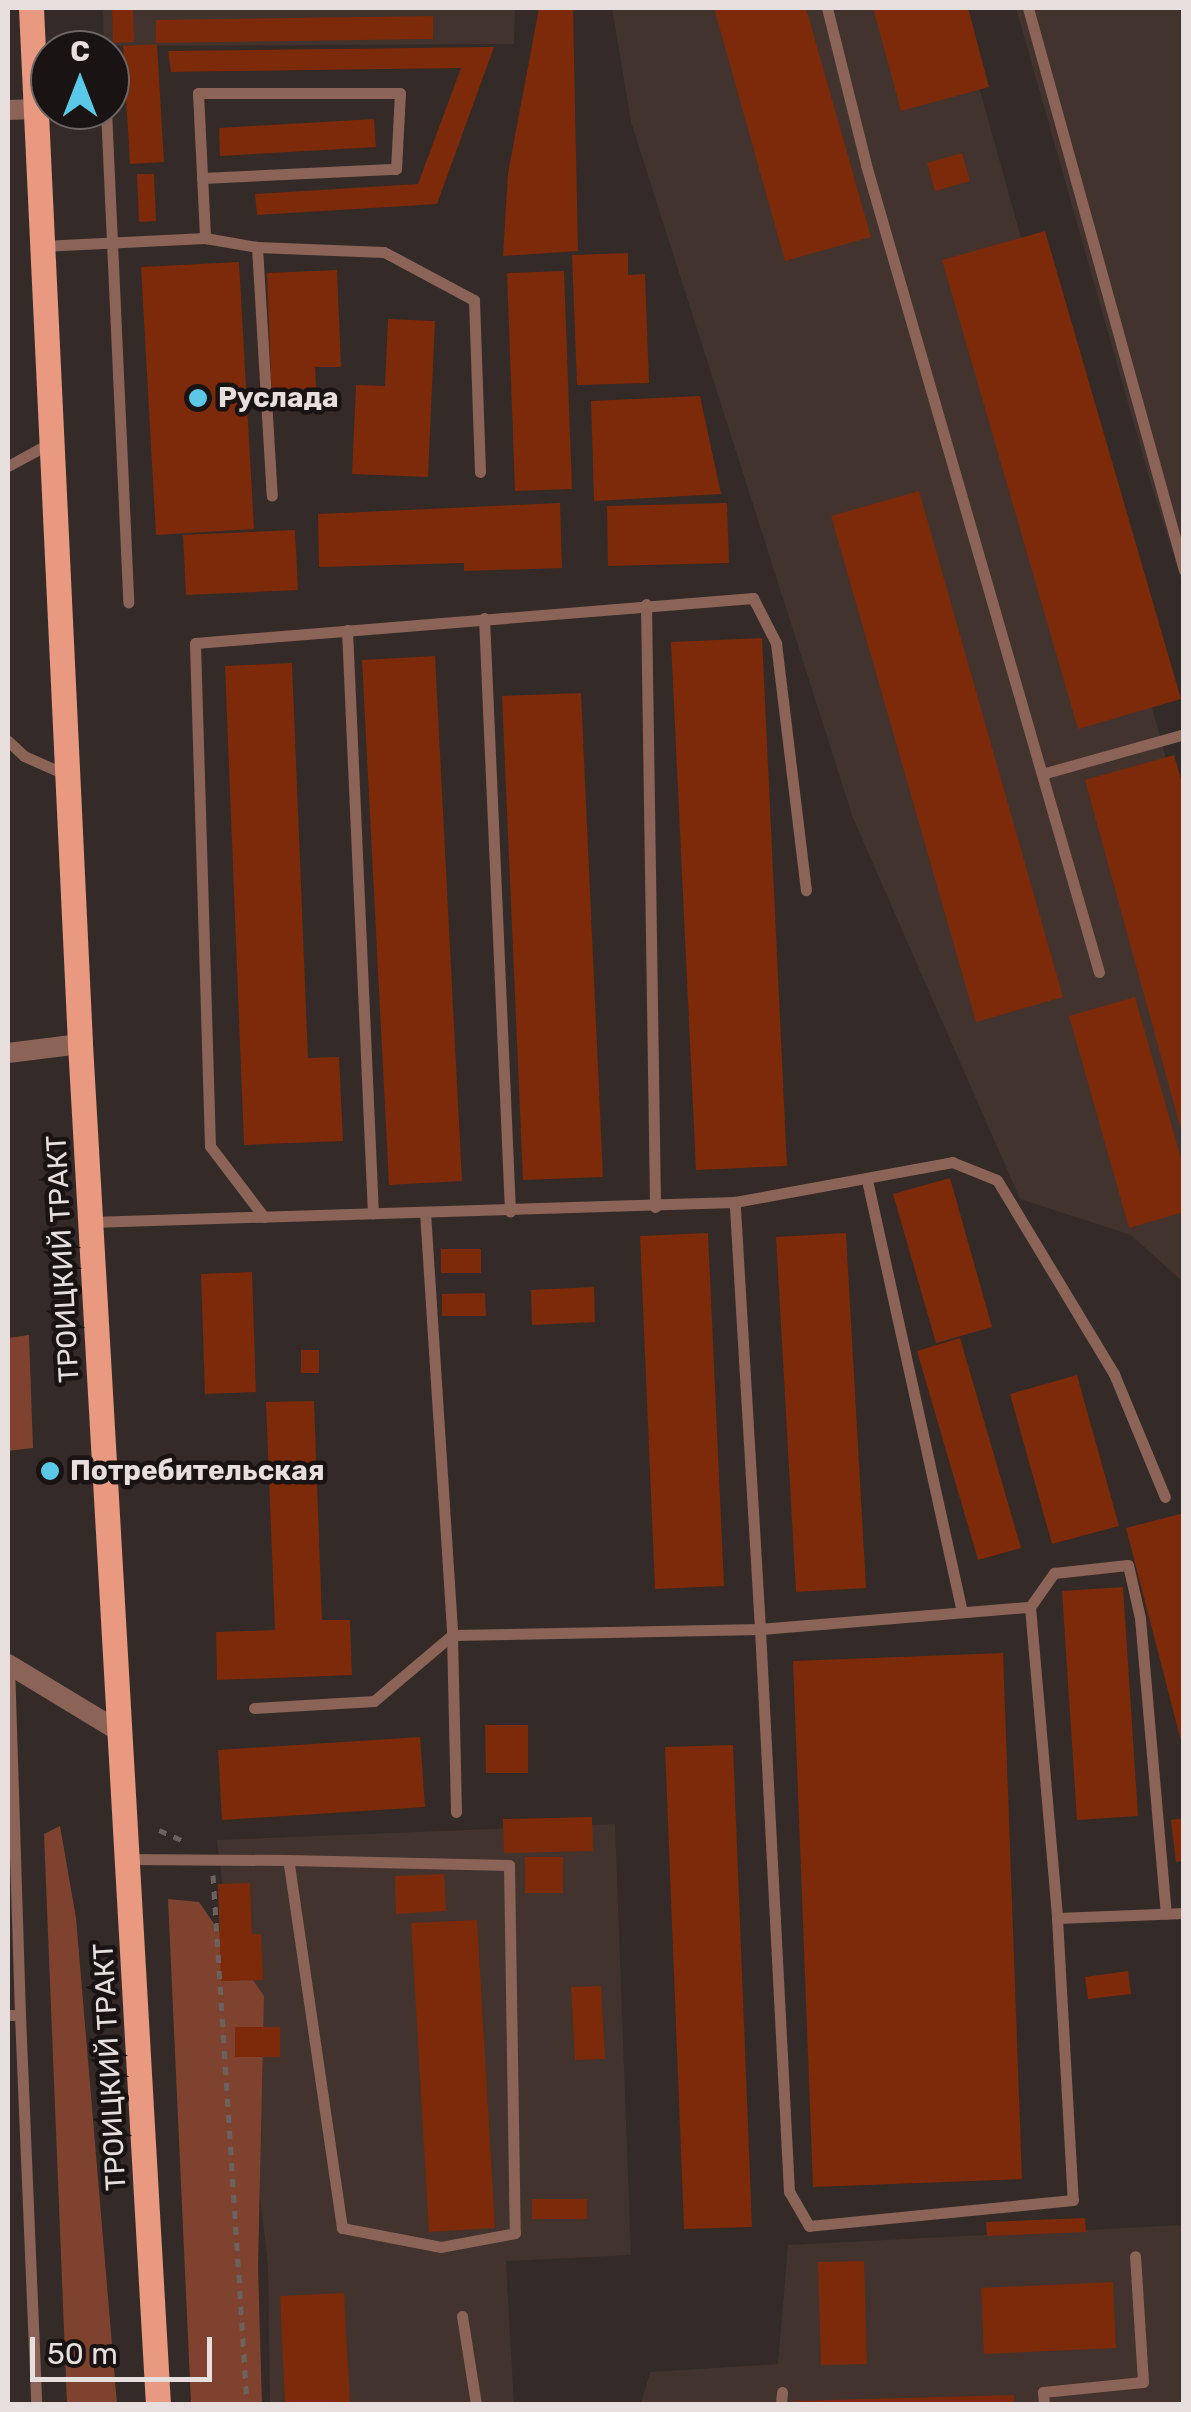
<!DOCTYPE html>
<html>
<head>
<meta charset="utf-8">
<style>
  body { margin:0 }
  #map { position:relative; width:1191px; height:2412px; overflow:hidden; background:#342a27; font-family:Rubik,sans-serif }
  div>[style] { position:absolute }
  .built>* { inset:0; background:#42332e }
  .green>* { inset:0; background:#7e422f }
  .building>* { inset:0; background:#7c2a09 }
  .path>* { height:5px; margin-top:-2.5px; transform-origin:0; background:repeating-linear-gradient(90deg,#6b615f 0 8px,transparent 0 16px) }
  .service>* { height:11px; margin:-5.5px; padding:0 5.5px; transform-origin:5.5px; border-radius:5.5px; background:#8b6457 }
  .minor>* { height:20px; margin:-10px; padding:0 10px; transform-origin:10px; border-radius:10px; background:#8b6457 }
  .tertiary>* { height:20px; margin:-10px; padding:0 10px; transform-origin:10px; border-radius:10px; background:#8b6457 }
  .primary>* { height:25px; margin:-12.5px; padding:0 12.5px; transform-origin:12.5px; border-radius:12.5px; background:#e9997f }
  .dots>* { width:28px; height:28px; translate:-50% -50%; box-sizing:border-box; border:5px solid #191413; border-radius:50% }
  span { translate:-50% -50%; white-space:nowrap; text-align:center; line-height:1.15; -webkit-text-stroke:9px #191413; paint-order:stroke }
  .poi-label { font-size:28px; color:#e6dfdd; font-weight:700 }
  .left { translate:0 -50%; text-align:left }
  .street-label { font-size:28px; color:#e6dfdd }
  .frame { position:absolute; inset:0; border:10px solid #e6dfdd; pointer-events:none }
  .north { position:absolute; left:30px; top:30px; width:100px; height:100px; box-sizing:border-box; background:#191413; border:2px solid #6b6564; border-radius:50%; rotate:0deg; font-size:28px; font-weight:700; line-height:40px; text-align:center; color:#e6dfdd }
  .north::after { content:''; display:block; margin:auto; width:35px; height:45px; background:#5ac8e6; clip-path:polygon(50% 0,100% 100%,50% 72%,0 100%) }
  .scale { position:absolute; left:30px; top:2337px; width:182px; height:45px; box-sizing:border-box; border:5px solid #e6dfdd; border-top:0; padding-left:12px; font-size:30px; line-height:35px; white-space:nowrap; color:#e6dfdd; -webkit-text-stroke:8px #191413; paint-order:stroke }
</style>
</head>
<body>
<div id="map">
  <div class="built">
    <div style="clip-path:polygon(103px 8px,515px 8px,514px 44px,104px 46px)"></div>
    <div style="clip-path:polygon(612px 8px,957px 8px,1183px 819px,1183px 1282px,1131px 1235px,1020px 1199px,853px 818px,631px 122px)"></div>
    <div style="clip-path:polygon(1016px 8px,1183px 8px,1183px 585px,1151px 484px)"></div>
    <div style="clip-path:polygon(615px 1824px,631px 2255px,506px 2261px,514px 2404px,270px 2404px,268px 2264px,217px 1840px)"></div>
    <div style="clip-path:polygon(1183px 2225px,1183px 2404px,641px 2404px,650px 2372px,778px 2364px,788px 2245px)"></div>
  </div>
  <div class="green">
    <div style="clip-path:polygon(29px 1335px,33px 1448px,8px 1451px,8px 1338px)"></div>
    <div style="clip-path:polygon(60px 1826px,76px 1918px,117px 2404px,67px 2404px,44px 1834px)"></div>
    <div style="clip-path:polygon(168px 1899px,199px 1902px,264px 1996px,258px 2267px,262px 2404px,191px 2404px)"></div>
  </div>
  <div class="building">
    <div style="clip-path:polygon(112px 8px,133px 8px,134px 42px,113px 43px)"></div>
    <div style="clip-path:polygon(539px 8px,573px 8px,578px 251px,503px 256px,508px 173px)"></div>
    <div style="clip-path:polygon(714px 8px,806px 8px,871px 237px,785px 261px)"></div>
    <div style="clip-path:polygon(873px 8px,968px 8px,989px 87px,901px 111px)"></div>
    <div style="clip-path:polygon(433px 16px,433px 39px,156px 43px,156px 20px)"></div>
    <div style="clip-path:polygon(157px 44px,164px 162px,130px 164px,123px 46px)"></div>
    <div style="clip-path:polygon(494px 47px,437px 204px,257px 215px,255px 194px,418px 184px,461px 68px,171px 72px,168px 51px)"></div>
    <div style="clip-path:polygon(374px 119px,376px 147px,220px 156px,219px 128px)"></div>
    <div style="clip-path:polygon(962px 153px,970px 181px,935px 191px,927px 163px)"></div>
    <div style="clip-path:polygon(137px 174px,154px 174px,156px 221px,139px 222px)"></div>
    <div style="clip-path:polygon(1045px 231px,1181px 699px,1078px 729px,942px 260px)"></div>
    <div style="clip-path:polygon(628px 253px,628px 275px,645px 274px,649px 383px,577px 385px,572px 255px)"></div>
    <div style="clip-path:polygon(239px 262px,254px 529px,156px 535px,141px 267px)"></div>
    <div style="clip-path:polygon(337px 270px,341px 367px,315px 367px,317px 404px,272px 405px,267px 273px)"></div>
    <div style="clip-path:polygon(564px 271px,572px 489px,515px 491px,507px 273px)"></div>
    <div style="clip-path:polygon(388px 319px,435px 321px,428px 477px,352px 474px,356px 385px,385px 386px)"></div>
    <div style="clip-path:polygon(700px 396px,721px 494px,594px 501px,591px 401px)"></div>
    <div style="clip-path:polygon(919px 491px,1063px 997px,976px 1022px,831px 516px)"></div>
    <div style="clip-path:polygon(560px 503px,562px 568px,464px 571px,464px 563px,319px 567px,318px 514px)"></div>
    <div style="clip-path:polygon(727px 503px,729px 563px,608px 566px,607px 506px)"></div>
    <div style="clip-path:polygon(295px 530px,298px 590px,186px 595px,183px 535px)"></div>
    <div style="clip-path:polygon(762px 638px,787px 1166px,696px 1170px,671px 642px)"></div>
    <div style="clip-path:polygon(435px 656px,462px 1181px,389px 1185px,362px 660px)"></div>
    <div style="clip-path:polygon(292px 663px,308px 1058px,339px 1057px,343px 1141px,244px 1145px,225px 666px)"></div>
    <div style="clip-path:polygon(581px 693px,603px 1177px,523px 1180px,502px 696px)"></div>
    <div style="clip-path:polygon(1174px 755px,1184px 789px,1182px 1133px,1085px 780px)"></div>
    <div style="clip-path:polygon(1135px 997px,1184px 1169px,1184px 1212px,1129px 1228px,1069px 1016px)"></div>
    <div style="clip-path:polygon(950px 1178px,992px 1327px,936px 1343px,893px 1194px)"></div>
    <div style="clip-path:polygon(708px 1233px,724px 1586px,655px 1589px,640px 1236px)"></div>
    <div style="clip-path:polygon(846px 1233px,866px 1588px,796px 1592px,776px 1237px)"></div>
    <div style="clip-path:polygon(441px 1249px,481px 1249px,481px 1273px,441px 1273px)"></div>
    <div style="clip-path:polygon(252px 1272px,256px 1392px,205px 1394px,201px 1274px)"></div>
    <div style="clip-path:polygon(594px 1287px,595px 1322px,532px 1325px,531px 1290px)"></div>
    <div style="clip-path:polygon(485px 1293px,486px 1316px,442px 1316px,442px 1294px)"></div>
    <div style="clip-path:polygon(960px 1338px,1021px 1548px,978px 1560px,917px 1351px)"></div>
    <div style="clip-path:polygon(301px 1350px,319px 1350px,319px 1373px,301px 1373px)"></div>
    <div style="clip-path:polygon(1077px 1375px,1119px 1526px,1052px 1544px,1010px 1394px)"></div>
    <div style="clip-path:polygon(314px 1401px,322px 1620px,350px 1620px,352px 1675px,217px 1680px,216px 1632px,275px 1630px,266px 1402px)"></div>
    <div style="clip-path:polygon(1184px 1513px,1184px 1745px,1182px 1745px,1126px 1528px)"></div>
    <div style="clip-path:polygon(1123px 1587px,1138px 1816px,1077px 1820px,1062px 1591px)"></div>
    <div style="clip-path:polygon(1003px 1653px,1022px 2179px,813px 2187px,793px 1661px)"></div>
    <div style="clip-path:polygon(485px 1725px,528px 1725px,528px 1773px,486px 1773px)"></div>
    <div style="clip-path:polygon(420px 1737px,425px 1807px,222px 1820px,218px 1750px)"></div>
    <div style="clip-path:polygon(733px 1745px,752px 2227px,684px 2229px,665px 1747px)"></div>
    <div style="clip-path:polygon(592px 1817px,593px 1851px,504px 1853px,503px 1819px)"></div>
    <div style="clip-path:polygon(1184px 1818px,1184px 1861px,1176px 1862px,1171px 1820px)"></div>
    <div style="clip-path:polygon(525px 1857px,563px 1857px,563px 1893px,525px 1893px)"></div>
    <div style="clip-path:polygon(444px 1874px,446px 1911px,396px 1914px,395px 1876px)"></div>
    <div style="clip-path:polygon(250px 1883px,252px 1934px,261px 1934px,263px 1980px,221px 1981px,218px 1884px)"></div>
    <div style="clip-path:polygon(477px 1920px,495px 2228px,429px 2232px,411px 1923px)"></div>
    <div style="clip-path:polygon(1128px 1971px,1131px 1994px,1088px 1999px,1085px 1977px)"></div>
    <div style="clip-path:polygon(601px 1986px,605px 2059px,575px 2060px,571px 1987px)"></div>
    <div style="clip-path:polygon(235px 2027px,280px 2027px,280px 2057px,235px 2057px)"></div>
    <div style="clip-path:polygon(532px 2199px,587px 2199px,587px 2219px,532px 2219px)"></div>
    <div style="clip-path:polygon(1085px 2218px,1086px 2232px,987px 2236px,986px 2222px)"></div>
    <div style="clip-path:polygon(864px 2261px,867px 2364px,821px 2365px,818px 2262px)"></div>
    <div style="clip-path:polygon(1113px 2282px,1116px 2348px,984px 2354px,981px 2288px)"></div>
    <div style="clip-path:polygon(344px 2293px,350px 2404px,285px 2404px,280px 2296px)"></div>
    <div style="clip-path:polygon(1014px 2395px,1014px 2404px,793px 2404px,792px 2401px)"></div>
  </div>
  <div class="path">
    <div style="left:159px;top:1830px;width:27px;rotate:24deg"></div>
    <div style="left:213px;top:1875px;width:530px;rotate:86.32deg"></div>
  </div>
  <div class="service">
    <div style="left:827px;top:8px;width:162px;rotate:76deg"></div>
    <div style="left:866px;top:165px;width:840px;rotate:73.9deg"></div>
    <div style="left:1028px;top:8px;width:583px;rotate:74.49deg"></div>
    <div style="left:106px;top:110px;width:493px;rotate:87.4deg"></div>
    <div style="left:202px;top:178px;width:194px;rotate:-2.7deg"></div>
    <div style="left:396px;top:169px;width:76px;rotate:-87deg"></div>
    <div style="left:400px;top:93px;width:202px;rotate:180deg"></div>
    <div style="left:198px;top:93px;width:145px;rotate:87.2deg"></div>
    <div style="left:42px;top:246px;width:163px;rotate:-2.8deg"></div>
    <div style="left:205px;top:238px;width:53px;rotate:9.8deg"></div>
    <div style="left:257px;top:247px;width:127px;rotate:2.3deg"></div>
    <div style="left:384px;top:252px;width:102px;rotate:28.1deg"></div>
    <div style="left:474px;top:300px;width:172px;rotate:88deg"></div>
    <div style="left:257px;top:247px;width:249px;rotate:86.6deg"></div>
    <div style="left:8px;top:466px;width:50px;rotate:-28.6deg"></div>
    <div style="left:646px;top:604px;width:603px;rotate:89.14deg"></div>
    <div style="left:484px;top:618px;width:594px;rotate:87.49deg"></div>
    <div style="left:347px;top:630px;width:584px;rotate:87.45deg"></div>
    <div style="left:8px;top:741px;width:22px;rotate:43deg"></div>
    <div style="left:24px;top:756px;width:47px;rotate:23.8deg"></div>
    <div style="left:1042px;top:774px;width:148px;rotate:-15.7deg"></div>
    <div style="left:867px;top:1180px;width:439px;rotate:77.6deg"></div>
    <div style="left:425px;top:1212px;width:424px;rotate:86.3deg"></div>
    <div style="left:452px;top:1635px;width:177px;rotate:88.7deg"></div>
    <div style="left:264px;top:1217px;width:89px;rotate:-127.3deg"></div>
    <div style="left:210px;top:1146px;width:503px;rotate:-91.71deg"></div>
    <div style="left:195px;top:643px;width:560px;rotate:-4.61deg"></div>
    <div style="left:753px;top:598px;width:51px;rotate:62.9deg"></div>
    <div style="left:776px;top:643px;width:249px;rotate:83.1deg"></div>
    <div style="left:90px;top:1222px;width:645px;rotate:-1.78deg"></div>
    <div style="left:735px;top:1202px;width:221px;rotate:-10.4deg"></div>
    <div style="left:952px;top:1162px;width:48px;rotate:21.8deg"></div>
    <div style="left:997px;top:1180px;width:227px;rotate:58.9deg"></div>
    <div style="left:1114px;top:1374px;width:133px;rotate:67.5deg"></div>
    <div style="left:1030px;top:1607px;width:42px;rotate:-54.8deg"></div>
    <div style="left:1054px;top:1573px;width:74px;rotate:-6.2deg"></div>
    <div style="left:1128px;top:1565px;width:54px;rotate:77.2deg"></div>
    <div style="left:1140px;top:1618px;width:297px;rotate:85deg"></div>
    <div style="left:254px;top:1708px;width:120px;rotate:-3.3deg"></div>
    <div style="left:374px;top:1701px;width:102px;rotate:-40.2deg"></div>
    <div style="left:452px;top:1635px;width:308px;rotate:-1.1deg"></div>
    <div style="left:760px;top:1629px;width:271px;rotate:-4.7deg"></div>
    <div style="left:1030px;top:1607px;width:312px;rotate:85deg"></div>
    <div style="left:1057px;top:1918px;width:282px;rotate:86.8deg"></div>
    <div style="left:1073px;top:2200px;width:265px;rotate:174.4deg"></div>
    <div style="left:809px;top:2226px;width:39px;rotate:-120deg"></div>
    <div style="left:789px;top:2192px;width:564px;rotate:-92.95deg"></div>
    <div style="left:760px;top:1629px;width:428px;rotate:-93.4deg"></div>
    <div style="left:129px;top:1859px;width:159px;rotate:0.4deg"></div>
    <div style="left:288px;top:1860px;width:221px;rotate:1.3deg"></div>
    <div style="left:509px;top:1865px;width:368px;rotate:89.1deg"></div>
    <div style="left:515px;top:2233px;width:75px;rotate:169.3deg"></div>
    <div style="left:441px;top:2247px;width:101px;rotate:-169.1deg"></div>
    <div style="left:342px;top:2228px;width:372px;rotate:-98.3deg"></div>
    <div style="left:1057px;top:1918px;width:127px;rotate:-2.3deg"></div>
    <div style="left:8px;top:2015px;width:12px"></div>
    <div style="left:20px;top:2015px;width:350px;rotate:-91.8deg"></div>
    <div style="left:20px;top:2015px;width:389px;rotate:87.6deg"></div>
    <div style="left:462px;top:2316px;width:89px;rotate:81deg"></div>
    <div style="left:781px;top:2404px;width:12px;rotate:-85deg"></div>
    <div style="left:1044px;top:2404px;width:12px;rotate:-95deg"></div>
    <div style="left:1043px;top:2392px;width:100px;rotate:-5.7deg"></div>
    <div style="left:1143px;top:2382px;width:126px;rotate:-93.6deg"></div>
  </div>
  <div class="minor">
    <div style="left:8px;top:110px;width:28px;rotate:-2deg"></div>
    <div style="left:8px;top:1664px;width:133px;rotate:31.2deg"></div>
  </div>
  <div class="tertiary">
    <div style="left:8px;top:1053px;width:73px;rotate:-7.1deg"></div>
  </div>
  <div class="primary">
    <div style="left:31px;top:8px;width:1037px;rotate:87.29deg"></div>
    <div style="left:80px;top:1044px;width:1362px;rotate:86.72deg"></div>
  </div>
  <div class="dots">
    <div style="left:198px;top:398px;background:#5ac8e6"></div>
    <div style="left:50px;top:1471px;background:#5ac8e6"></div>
  </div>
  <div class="poi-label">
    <span class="left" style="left:218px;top:398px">Руслада</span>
    <span class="left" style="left:70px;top:1471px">Потребительская</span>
  </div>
  <div class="street-label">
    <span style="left:63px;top:1259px;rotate:-93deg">ТРОИЦКИЙ ТРАКТ</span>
    <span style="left:110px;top:2067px;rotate:-93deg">ТРОИЦКИЙ ТРАКТ</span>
  </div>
  <div class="frame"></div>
  <div class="north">С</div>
  <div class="scale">50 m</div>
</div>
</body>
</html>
